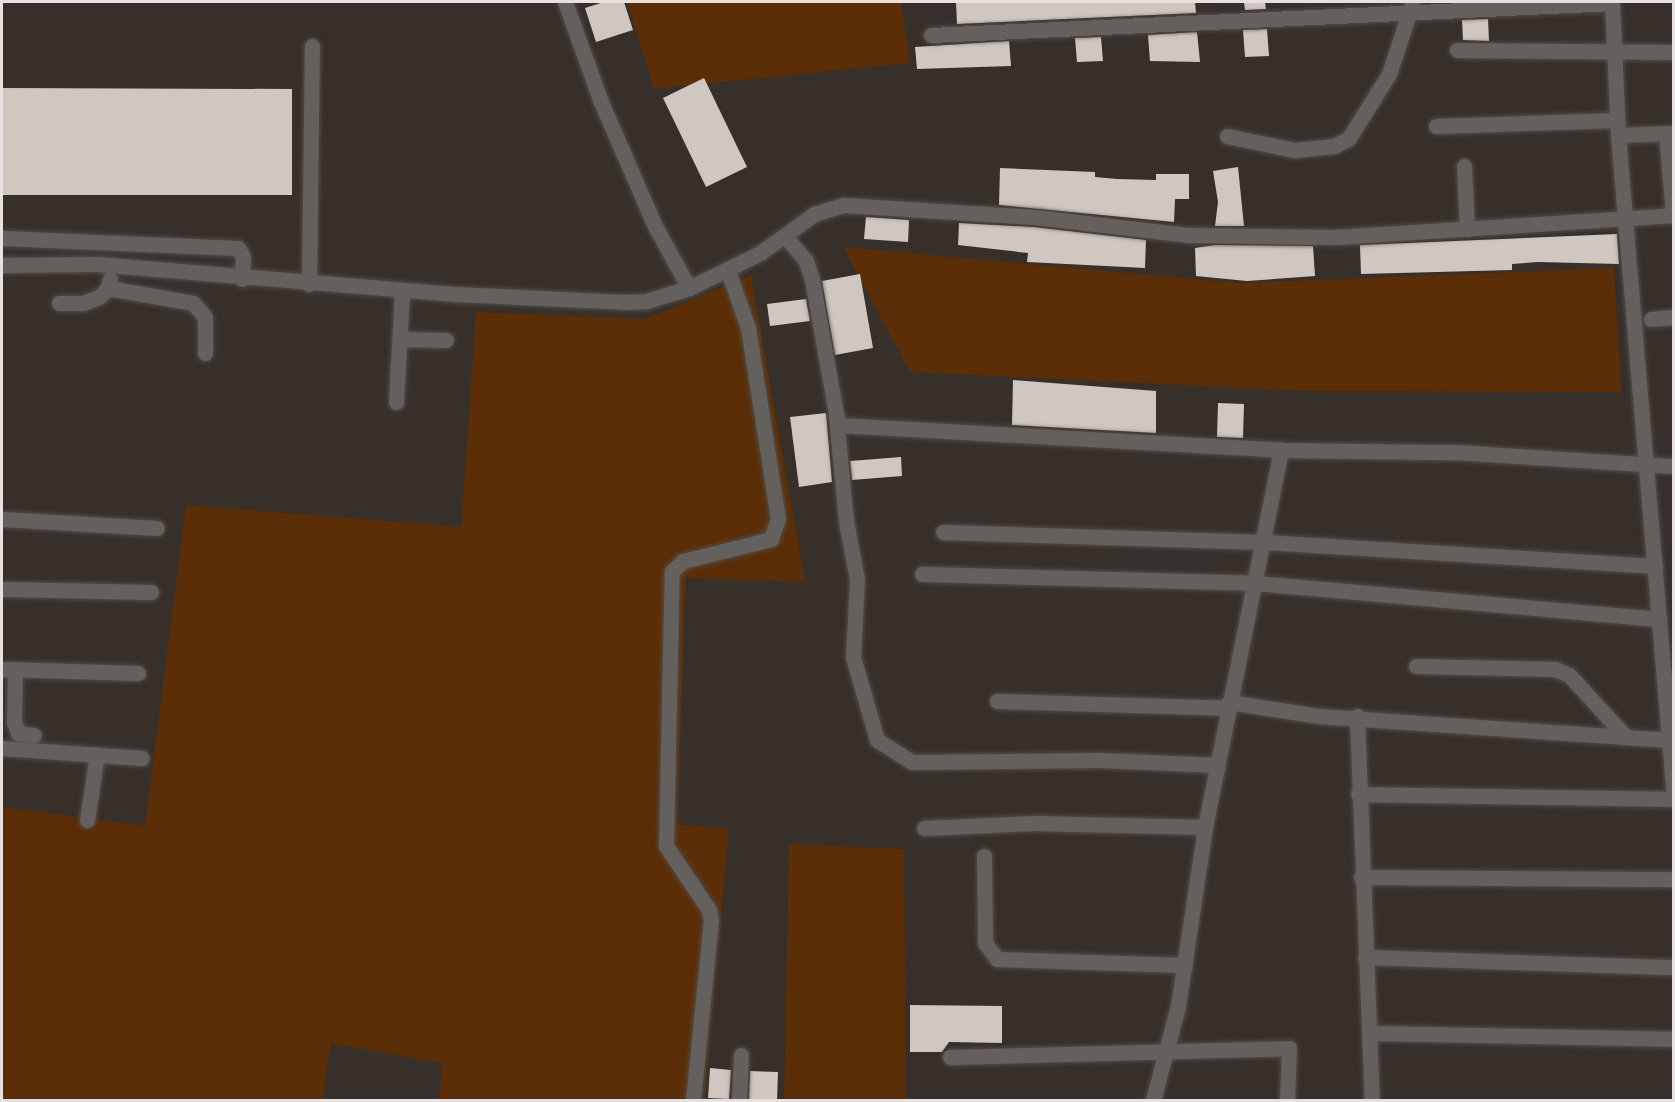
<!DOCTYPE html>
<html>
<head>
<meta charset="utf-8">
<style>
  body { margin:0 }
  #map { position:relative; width:1675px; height:1102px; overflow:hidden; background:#362f2a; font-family:"Noto Serif",serif }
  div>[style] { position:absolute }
  .green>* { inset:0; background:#5b2e07 }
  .building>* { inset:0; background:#d0c7c1 }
  .roads { filter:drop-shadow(0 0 2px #524c47) drop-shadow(0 0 2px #524c47) }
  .minor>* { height:15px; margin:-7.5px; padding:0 7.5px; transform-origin:7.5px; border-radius:7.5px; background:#64605e }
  span { translate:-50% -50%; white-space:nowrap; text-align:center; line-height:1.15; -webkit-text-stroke:6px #2c2521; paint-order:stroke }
  .frame { position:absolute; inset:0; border:3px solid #e7e2df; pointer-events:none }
</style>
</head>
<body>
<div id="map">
  <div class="green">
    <div style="clip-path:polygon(627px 2px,901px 2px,910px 63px,654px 89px)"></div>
    <div style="clip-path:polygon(843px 247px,1239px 283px,1614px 268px,1621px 392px,1304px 391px,910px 372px)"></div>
    <div style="clip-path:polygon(751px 275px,805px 582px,686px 578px,677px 824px,729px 829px,704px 1100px,439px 1100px,442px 1063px,331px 1044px,322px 1100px,2px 1100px,2px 807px,145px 826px,186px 505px,461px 527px,476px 312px,645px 319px)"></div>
    <div style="clip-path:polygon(789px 844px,904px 849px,906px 1100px,784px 1100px)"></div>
  </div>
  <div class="building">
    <div style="clip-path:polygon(604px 2px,624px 2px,633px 30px,596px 42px,585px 8px)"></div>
    <div style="clip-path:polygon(956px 2px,1195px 2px,1196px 13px,957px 24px)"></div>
    <div style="clip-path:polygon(1244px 2px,1265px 2px,1266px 9px,1245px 10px)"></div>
    <div style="clip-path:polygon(1488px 19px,1489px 41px,1463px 40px,1462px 20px)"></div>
    <div style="clip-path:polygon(1267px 29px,1269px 56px,1245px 57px,1243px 30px)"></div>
    <div style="clip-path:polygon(1197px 32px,1200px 62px,1150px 61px,1148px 35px)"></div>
    <div style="clip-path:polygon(1101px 37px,1103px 61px,1077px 62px,1075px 38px)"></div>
    <div style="clip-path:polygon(1009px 41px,1011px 66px,917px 69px,915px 47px)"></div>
    <div style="clip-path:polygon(704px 78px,747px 167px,706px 187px,663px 98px)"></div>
    <div style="clip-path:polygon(2px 88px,292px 89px,292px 195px,2px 195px)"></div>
    <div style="clip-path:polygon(1238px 167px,1244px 226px,1215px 226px,1218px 202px,1213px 171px)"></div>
    <div style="clip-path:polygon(1000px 168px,1095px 172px,1095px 177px,1117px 179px,1156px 180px,1156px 174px,1189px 174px,1189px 199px,1175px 199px,1174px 222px,999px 205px)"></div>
    <div style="clip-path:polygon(866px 217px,909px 220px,908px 242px,864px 239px)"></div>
    <div style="clip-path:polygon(959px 223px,1034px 227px,1146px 240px,1145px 268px,1027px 262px,1028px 253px,958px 245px)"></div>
    <div style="clip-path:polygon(1617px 234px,1619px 264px,1539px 262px,1512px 264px,1512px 270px,1361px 274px,1360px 245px)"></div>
    <div style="clip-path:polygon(1215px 245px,1313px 246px,1315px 276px,1247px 281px,1196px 276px,1195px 248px)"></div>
    <div style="clip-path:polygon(860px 274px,873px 348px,835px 355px,822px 281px)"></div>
    <div style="clip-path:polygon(806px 299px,810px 321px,770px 326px,767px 304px)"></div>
    <div style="clip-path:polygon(1013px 380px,1156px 391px,1156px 433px,1012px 425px)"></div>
    <div style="clip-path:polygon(1218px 403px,1244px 404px,1243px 438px,1217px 437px)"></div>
    <div style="clip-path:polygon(826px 413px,832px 482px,799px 487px,790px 417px)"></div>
    <div style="clip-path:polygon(901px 457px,902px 476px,852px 480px,850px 461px)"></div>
    <div style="clip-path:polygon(910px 1005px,1002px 1006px,1002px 1043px,949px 1042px,942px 1052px,910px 1052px)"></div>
    <div style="clip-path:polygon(710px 1068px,731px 1070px,729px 1099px,708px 1098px)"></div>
    <div style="clip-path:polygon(750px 1071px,778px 1072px,777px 1101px,749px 1101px)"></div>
  </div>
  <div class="roads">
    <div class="minor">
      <div style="left:565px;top:2px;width:106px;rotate:70.2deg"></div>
      <div style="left:601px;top:102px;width:135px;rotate:66.5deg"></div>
      <div style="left:655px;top:226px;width:71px;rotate:61.3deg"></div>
      <div style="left:1612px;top:2px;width:133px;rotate:87.4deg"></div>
      <div style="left:1618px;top:135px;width:665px;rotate:85.17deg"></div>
      <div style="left:931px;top:35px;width:682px;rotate:-2.69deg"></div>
      <div style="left:1457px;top:50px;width:217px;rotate:0.5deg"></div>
      <div style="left:1436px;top:126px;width:181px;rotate:-1.9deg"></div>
      <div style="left:1666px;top:133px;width:82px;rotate:85.1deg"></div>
      <div style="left:1618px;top:135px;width:56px;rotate:-2deg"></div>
      <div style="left:1227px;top:136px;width:68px;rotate:11.8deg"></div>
      <div style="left:1294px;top:150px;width:40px;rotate:-5.7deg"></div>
      <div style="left:1334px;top:146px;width:17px;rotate:-28deg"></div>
      <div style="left:1349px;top:138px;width:75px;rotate:-58deg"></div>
      <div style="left:1389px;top:74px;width:74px;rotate:-71.8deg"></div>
      <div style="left:1464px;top:166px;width:63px;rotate:87.3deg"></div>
      <div style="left:785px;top:236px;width:33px;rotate:50deg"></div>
      <div style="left:806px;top:261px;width:19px;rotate:72deg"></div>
      <div style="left:812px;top:279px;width:148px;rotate:79.9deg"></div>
      <div style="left:838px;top:425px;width:444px;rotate:3.2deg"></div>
      <div style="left:1281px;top:450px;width:174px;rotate:0.7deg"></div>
      <div style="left:1455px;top:452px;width:219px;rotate:3.7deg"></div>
      <div style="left:2px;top:238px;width:236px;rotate:2.4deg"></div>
      <div style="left:238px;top:248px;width:10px;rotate:61deg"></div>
      <div style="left:243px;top:257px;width:22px;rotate:93deg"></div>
      <div style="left:2px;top:265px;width:95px;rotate:-0.6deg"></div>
      <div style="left:97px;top:264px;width:360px;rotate:4.8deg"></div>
      <div style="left:456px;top:294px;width:167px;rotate:2.7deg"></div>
      <div style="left:623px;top:302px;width:23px;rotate:-2deg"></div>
      <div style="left:646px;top:301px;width:45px;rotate:-16.8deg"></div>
      <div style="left:689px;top:288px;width:79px;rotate:-26.2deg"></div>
      <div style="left:760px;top:253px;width:67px;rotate:-35.8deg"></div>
      <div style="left:814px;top:214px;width:31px;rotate:-17deg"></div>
      <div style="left:844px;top:205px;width:191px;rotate:3.6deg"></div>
      <div style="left:1035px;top:217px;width:155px;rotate:6.7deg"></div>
      <div style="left:1189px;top:235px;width:147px;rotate:0.8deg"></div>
      <div style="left:1336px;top:237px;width:339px;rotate:-3.7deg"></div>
      <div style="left:309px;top:284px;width:238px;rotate:-89.3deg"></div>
      <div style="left:108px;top:288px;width:86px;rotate:10deg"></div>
      <div style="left:193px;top:303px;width:18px;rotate:49deg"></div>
      <div style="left:205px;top:317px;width:36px;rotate:90deg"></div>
      <div style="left:59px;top:303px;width:24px"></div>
      <div style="left:83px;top:303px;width:17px;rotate:-21deg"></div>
      <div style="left:99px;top:297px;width:13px;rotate:-45deg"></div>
      <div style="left:108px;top:288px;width:9px;rotate:-77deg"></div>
      <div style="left:1651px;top:319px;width:23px;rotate:-5deg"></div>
      <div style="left:400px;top:339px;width:46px;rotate:1.2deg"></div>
      <div style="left:396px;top:402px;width:112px;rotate:-86.9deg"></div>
      <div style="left:836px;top:417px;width:104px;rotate:84.5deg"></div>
      <div style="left:846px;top:521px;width:59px;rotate:79.3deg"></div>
      <div style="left:857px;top:579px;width:78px;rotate:92.9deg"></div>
      <div style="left:853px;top:657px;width:86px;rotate:73.9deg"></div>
      <div style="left:877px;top:740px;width:41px;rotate:32.2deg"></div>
      <div style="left:912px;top:762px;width:189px;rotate:-0.6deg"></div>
      <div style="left:1101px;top:760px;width:117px;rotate:2.4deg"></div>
      <div style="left:2px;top:519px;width:155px;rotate:3.3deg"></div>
      <div style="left:943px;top:532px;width:321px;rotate:1.8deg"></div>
      <div style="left:1264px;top:542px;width:392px;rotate:3.5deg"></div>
      <div style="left:922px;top:574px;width:333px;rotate:1.5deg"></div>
      <div style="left:1255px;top:583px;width:406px;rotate:5.1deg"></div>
      <div style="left:2px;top:589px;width:149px;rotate:1.2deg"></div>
      <div style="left:1416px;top:666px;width:139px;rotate:1.2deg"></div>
      <div style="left:1555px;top:669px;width:15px;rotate:23deg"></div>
      <div style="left:1569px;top:675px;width:83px;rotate:47.4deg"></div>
      <div style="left:2px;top:669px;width:136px;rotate:1.7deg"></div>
      <div style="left:15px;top:670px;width:52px;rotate:91.1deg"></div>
      <div style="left:14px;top:722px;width:12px;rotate:70deg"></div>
      <div style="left:18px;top:733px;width:16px;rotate:7deg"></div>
      <div style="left:997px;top:701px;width:231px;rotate:1.7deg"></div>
      <div style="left:1229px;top:702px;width:90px;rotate:8.9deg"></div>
      <div style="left:1318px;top:716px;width:352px;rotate:3.9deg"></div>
      <div style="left:1357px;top:716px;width:384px;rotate:87.8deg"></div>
      <div style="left:2px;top:748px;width:140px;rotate:4.1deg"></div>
      <div style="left:1358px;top:794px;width:316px;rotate:0.9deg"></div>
      <div style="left:87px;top:820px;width:66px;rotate:-81.3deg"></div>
      <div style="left:924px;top:828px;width:110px;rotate:-2.6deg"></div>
      <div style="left:1034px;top:823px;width:171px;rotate:1.3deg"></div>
      <div style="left:984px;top:856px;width:87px;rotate:89.3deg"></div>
      <div style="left:985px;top:943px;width:20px;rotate:53deg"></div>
      <div style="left:997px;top:959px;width:188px;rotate:1.8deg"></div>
      <div style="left:1361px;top:877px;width:313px;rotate:0.4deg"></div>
      <div style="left:1365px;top:957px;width:309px;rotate:1.9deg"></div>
      <div style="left:1372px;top:1033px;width:302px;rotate:1.1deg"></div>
      <div style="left:950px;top:1057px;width:339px;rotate:-1.5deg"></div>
      <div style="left:1289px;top:1048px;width:52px;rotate:92.2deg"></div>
      <div style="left:693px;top:1100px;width:181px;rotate:-84.3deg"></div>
      <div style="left:711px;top:920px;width:10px;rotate:-101deg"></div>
      <div style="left:709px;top:910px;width:77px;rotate:-123.9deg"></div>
      <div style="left:666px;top:846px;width:275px;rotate:-88.8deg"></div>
      <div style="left:672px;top:571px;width:15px;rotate:-42deg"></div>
      <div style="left:683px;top:561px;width:91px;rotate:-14deg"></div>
      <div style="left:771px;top:539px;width:21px;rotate:-71deg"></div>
      <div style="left:778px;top:519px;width:193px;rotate:-98.9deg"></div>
      <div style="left:748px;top:328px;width:60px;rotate:-109.3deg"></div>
      <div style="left:739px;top:1100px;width:45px;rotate:-87.5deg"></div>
      <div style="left:1153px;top:1100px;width:97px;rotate:-75.1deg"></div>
      <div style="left:1178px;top:1006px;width:181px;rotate:-81.4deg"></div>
      <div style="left:1205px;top:827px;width:385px;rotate:-78.6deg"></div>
    </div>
  </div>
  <div class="frame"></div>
</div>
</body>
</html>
